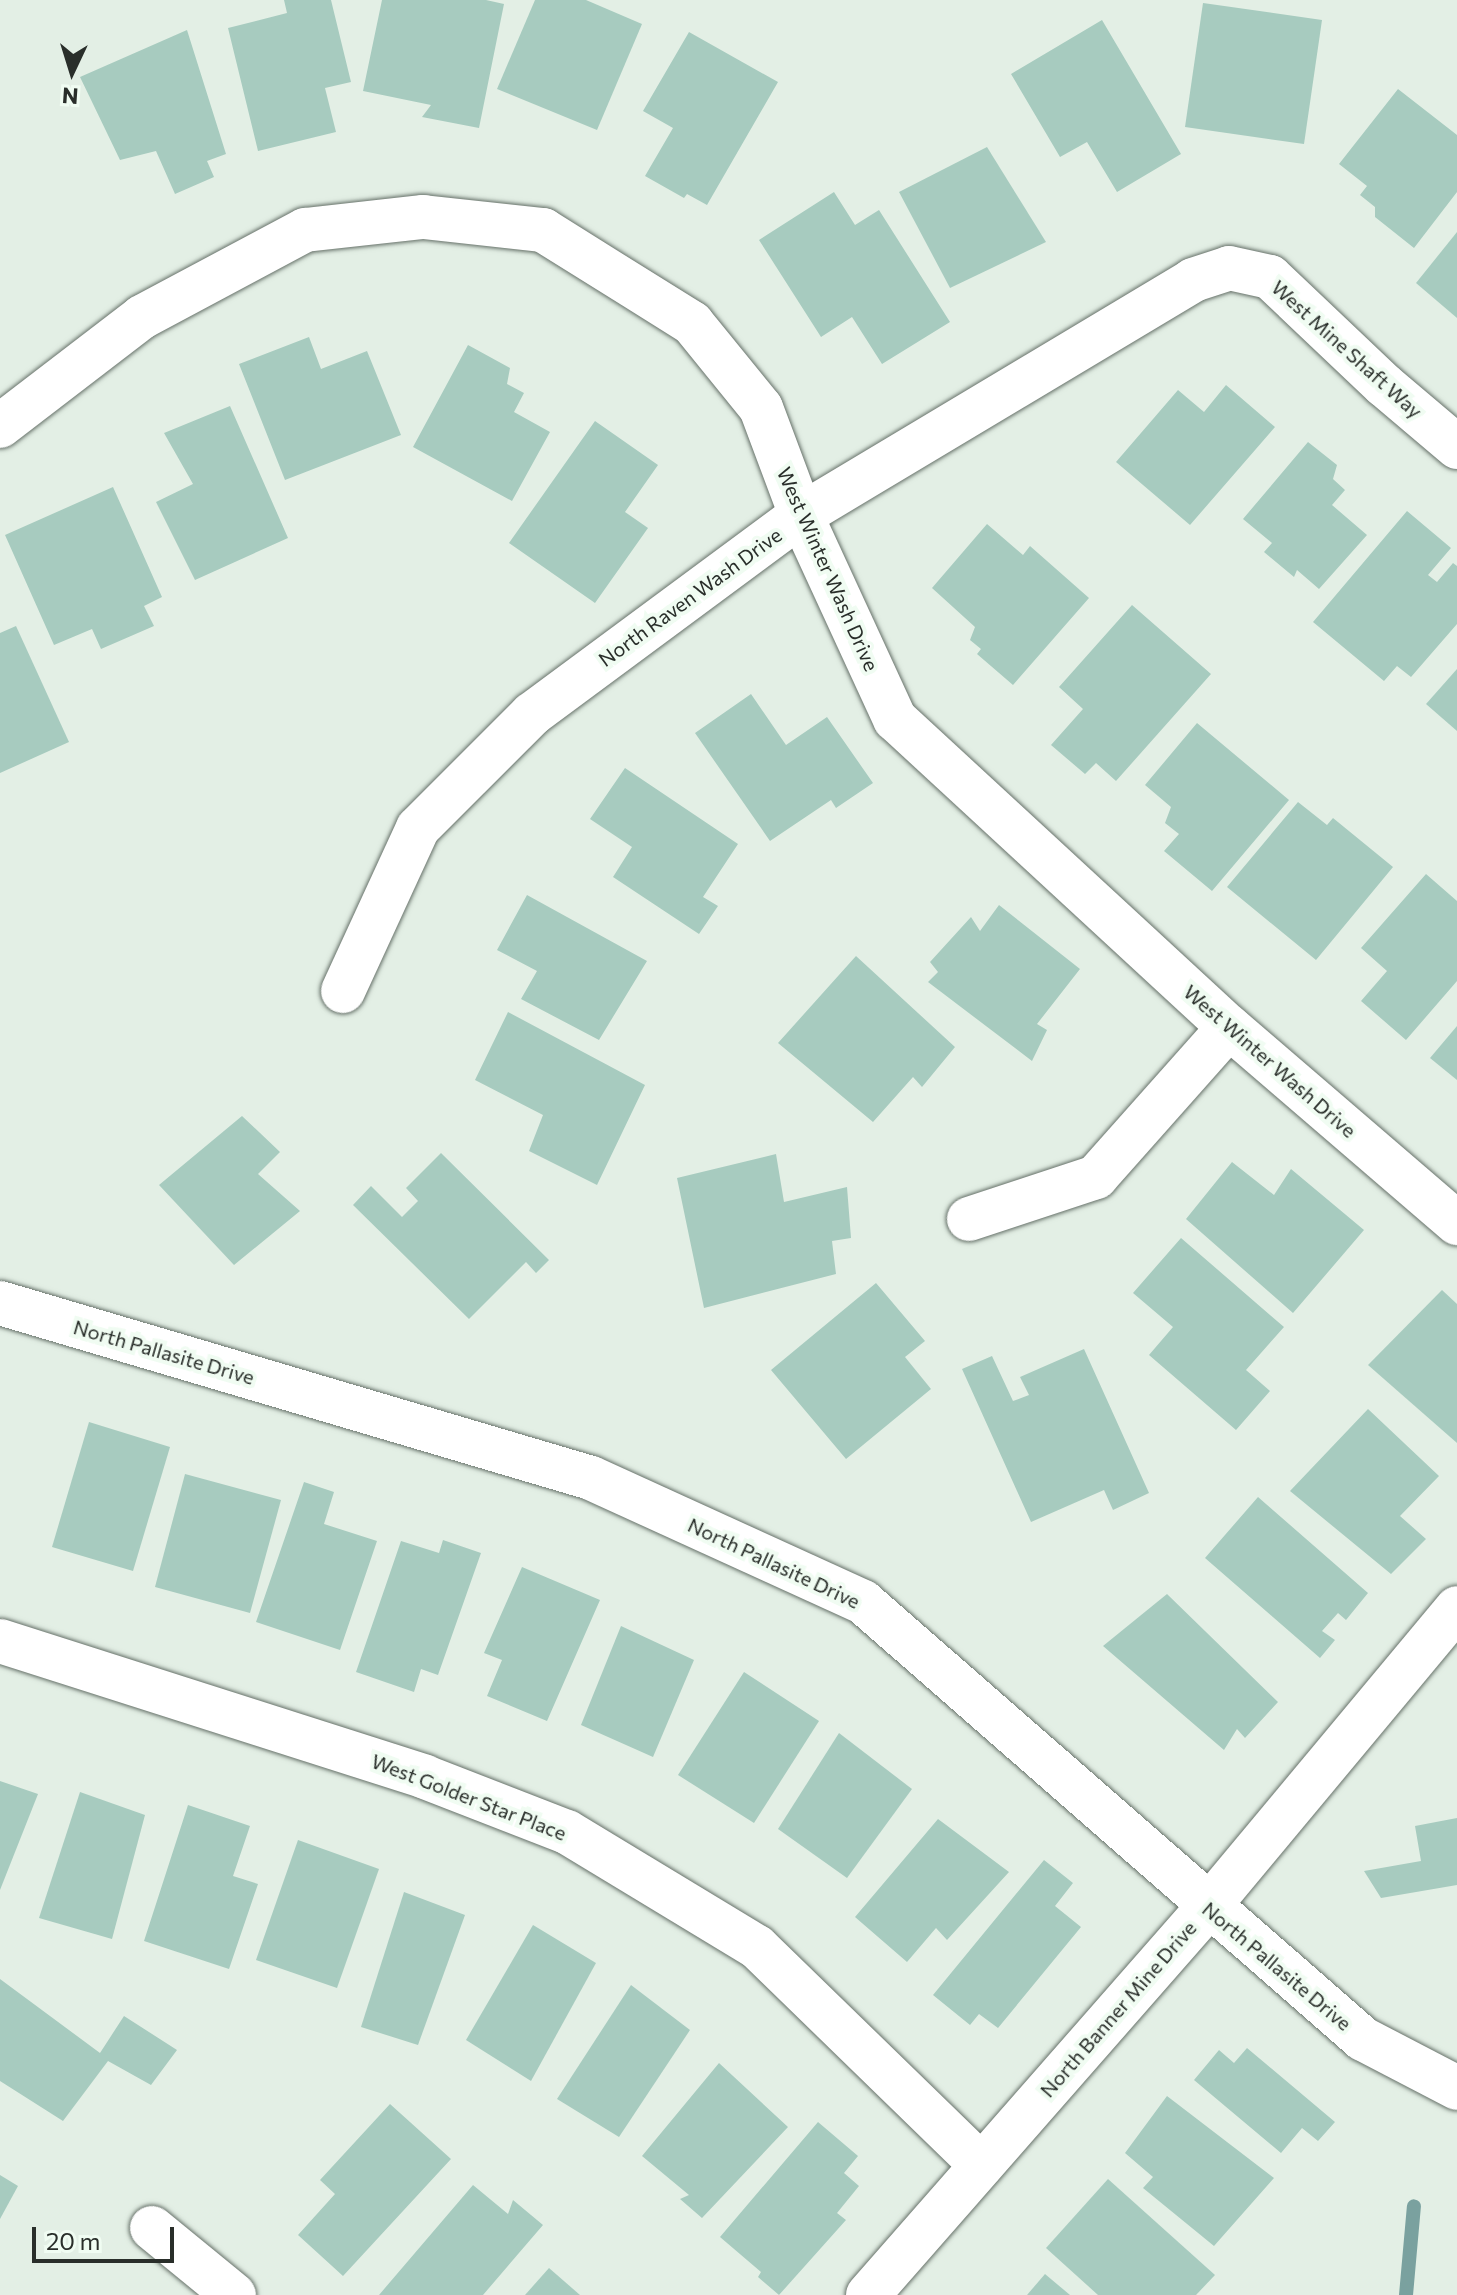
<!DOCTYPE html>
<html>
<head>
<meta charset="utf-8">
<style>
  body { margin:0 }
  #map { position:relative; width:1457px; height:2295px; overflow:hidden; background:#e3efe5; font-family:Commissioner,sans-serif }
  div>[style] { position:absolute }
  .stream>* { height:14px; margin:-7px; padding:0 7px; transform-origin:7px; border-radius:7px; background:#7aa19f }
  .building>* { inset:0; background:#a7cbbf }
  .roads { filter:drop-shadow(0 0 2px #667169) drop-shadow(0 0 2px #667169) }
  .minor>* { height:44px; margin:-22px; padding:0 22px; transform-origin:22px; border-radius:22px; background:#fff }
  span { translate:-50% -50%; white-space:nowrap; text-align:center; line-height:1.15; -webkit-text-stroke:8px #f0fcf2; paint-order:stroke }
  .street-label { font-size:20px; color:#292e2a }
  .north { position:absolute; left:32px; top:32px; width:80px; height:80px; -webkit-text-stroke:6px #f0fcf2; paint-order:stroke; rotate:184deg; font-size:22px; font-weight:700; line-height:32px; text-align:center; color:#292e2a }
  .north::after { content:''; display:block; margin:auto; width:28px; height:36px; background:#292e2a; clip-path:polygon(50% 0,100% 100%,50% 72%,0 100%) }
  .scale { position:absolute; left:32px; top:2227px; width:142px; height:36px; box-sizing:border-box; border:4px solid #292e2a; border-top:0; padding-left:10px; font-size:24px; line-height:28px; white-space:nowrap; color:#292e2a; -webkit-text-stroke:6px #f0fcf2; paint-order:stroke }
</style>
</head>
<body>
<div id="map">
  <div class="stream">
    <div style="left:1406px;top:2295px;width:89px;rotate:-84.9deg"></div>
  </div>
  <div class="building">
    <div style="clip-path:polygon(284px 0,331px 0,351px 82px,325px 88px,336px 132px,258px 151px,228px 28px,287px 13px)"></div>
    <div style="clip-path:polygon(382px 0,486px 0,504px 4px,479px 128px,422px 117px,431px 105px,363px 91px)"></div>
    <div style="clip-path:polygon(535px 0,586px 0,642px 24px,597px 130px,497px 89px)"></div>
    <div style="clip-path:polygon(1203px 3px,1322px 20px,1304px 144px,1185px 127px)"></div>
    <div style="clip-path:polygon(1102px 20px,1181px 154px,1117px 192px,1087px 142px,1060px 157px,1011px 74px)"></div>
    <div style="clip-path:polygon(187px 30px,226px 154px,207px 161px,214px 177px,175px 194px,156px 151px,120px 160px,80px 77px)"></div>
    <div style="clip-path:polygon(689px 32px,778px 82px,707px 205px,687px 194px,684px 198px,645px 176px,673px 128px,643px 111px)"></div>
    <div style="clip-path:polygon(1398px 89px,1457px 135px,1457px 192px,1414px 248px,1375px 217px,1375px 207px,1360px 195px,1367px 186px,1339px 164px)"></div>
    <div style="clip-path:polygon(987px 147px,1046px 242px,950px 288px,899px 192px)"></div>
    <div style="clip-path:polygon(834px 192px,855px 225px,879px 210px,950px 322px,882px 364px,852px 317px,821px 337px,759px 240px)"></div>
    <div style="clip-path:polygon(1457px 232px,1457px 318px,1416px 283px)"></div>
    <div style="clip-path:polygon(309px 337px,321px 369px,367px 351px,401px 435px,285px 480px,239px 364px)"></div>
    <div style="clip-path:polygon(468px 345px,510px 368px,507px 384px,524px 393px,514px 412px,550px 432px,512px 501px,413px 447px)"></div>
    <div style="clip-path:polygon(1226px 385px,1275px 427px,1190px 525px,1116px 462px,1178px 390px,1204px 412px)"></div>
    <div style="clip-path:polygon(230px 406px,288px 538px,195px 580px,156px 502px,193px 484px,164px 433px)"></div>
    <div style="clip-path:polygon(595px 421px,658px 465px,625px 512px,648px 528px,595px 603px,509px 543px)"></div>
    <div style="clip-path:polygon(1308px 442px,1337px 465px,1333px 479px,1345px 490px,1332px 505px,1367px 535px,1319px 589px,1297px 570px,1294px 577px,1264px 552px,1272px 543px,1243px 519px)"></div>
    <div style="clip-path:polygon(113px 487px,162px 597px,144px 606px,154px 626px,101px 649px,92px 629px,54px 645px,5px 535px)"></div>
    <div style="clip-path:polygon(1407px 511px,1451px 548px,1428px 575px,1437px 582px,1453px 563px,1457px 566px,1457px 624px,1411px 677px,1397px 666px,1384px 681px,1313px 622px)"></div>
    <div style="clip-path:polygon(987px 524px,1023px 555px,1030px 546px,1089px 598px,1013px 685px,977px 654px,981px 649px,970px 640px,975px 627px,932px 588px)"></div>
    <div style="clip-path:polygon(1132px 605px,1211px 674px,1116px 781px,1096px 763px,1085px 774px,1051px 745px,1083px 709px,1059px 687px)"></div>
    <div style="clip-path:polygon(16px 626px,69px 742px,0 773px,0 633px)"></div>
    <div style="clip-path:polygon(1457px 669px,1457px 731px,1426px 704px)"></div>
    <div style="clip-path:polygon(751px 694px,786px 745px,827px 717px,873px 783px,836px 808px,831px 800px,770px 841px,695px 733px)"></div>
    <div style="clip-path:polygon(1197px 723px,1289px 800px,1212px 891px,1164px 851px,1179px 834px,1165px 823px,1171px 807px,1145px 785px)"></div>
    <div style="clip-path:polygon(625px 768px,738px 844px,703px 897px,718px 906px,699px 934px,613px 877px,632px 847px,590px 819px)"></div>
    <div style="clip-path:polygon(1298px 802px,1327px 825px,1333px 818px,1393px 867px,1316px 960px,1227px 887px)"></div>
    <div style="clip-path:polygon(1426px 874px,1457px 901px,1457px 981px,1406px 1040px,1361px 1001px,1387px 971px,1361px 948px)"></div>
    <div style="clip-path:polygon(527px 895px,647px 961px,599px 1040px,521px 999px,537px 971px,497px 950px)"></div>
    <div style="clip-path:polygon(999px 905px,1080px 969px,1037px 1024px,1047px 1030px,1032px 1061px,928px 982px,938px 972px,930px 962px,971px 917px,980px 931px)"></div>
    <div style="clip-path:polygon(856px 956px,955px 1047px,922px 1087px,913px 1077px,873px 1122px,778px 1043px)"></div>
    <div style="clip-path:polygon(508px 1012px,645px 1085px,597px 1185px,529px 1151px,543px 1115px,475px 1080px)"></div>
    <div style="clip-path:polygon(1457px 1026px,1457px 1080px,1430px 1058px)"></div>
    <div style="clip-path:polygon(242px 1116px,280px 1152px,258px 1174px,300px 1211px,234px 1265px,159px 1185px)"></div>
    <div style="clip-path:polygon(441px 1153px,549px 1260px,536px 1273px,526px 1262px,469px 1319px,353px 1205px,371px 1186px,402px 1217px,418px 1201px,406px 1188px)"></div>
    <div style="clip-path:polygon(776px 1154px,784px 1202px,847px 1187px,851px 1238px,832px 1241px,836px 1274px,704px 1308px,677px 1178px)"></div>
    <div style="clip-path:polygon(1232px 1162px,1274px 1195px,1291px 1169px,1364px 1230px,1293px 1313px,1186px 1219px)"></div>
    <div style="clip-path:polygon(1181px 1238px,1284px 1327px,1246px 1370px,1270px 1391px,1236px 1430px,1149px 1355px,1173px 1327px,1133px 1293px)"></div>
    <div style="clip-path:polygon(876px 1283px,925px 1341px,905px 1357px,931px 1389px,846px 1459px,771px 1370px)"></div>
    <div style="clip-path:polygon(1442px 1290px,1457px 1304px,1457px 1443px,1368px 1365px)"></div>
    <div style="clip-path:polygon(1084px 1349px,1149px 1493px,1113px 1510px,1104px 1490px,1031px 1522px,962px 1369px,992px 1356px,1013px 1401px,1029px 1395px,1020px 1377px)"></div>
    <div style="clip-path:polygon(1368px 1409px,1439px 1476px,1400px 1516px,1426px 1539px,1391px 1574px,1290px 1491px)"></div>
    <div style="clip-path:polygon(89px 1422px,170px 1447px,133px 1571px,52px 1547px)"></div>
    <div style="clip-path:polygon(185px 1474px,281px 1500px,250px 1613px,155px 1587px)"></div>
    <div style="clip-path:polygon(304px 1482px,334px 1492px,324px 1524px,377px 1541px,340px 1650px,256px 1622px)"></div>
    <div style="clip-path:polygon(1258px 1497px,1368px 1593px,1346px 1620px,1338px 1613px,1322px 1631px,1335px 1640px,1320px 1658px,1205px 1558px)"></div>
    <div style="clip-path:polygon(443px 1540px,481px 1553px,438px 1675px,421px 1669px,414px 1692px,356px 1672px,401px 1541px,439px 1553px)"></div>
    <div style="clip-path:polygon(522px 1567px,600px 1600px,547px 1721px,487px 1696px,502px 1660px,484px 1653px)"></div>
    <div style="clip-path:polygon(1167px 1594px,1278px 1702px,1245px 1738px,1237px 1729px,1224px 1750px,1103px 1646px)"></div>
    <div style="clip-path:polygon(621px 1626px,694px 1660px,653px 1757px,581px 1725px)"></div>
    <div style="clip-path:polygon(744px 1672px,819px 1721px,754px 1823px,678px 1775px)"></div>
    <div style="clip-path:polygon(839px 1733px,912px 1789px,847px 1878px,778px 1829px)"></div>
    <div style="clip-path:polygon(0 1781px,38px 1794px,0 1890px)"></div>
    <div style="clip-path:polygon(80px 1792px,145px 1815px,112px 1939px,39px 1918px)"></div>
    <div style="clip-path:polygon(188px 1805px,250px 1826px,233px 1876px,258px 1884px,229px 1969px,144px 1941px)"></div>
    <div style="clip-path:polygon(1457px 1818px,1457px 1885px,1381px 1898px,1364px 1871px,1421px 1861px,1415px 1826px)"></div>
    <div style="clip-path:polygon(938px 1819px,1009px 1872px,947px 1940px,936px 1928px,907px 1962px,855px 1917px)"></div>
    <div style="clip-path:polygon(298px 1840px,379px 1869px,337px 1988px,256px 1960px)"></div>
    <div style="clip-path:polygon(1044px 1860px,1073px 1883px,1055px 1906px,1081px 1927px,998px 2028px,979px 2014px,970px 2025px,933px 1995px)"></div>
    <div style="clip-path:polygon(404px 1892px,465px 1915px,418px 2045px,361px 2027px)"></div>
    <div style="clip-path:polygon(533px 1925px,596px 1963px,531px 2081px,466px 2040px)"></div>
    <div style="clip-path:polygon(0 1979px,100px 2053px,124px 2016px,177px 2050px,151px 2085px,108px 2061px,63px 2121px,0 2081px)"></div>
    <div style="clip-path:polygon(631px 1985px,690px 2030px,619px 2137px,557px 2099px)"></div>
    <div style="clip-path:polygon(1247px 2048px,1335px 2122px,1318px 2141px,1302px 2128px,1281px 2153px,1194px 2080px,1219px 2050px,1234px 2063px)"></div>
    <div style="clip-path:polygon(719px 2063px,788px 2127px,702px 2218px,680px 2199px,689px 2195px,642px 2156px)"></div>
    <div style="clip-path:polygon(1167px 2096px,1274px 2178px,1214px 2246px,1143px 2188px,1153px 2177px,1125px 2153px)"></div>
    <div style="clip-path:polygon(390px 2104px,451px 2159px,343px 2276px,298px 2235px,335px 2194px,320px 2180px)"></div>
    <div style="clip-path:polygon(818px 2122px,858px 2156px,844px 2173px,859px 2186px,837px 2213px,846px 2220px,779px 2295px,758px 2277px,761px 2272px,720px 2237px)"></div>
    <div style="clip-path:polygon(0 2175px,18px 2186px,0 2219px)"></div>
    <div style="clip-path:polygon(1108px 2179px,1215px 2275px,1196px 2295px,1098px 2295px,1046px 2248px)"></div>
    <div style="clip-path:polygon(473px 2185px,508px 2214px,513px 2200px,543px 2225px,483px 2295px,379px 2295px)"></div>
    <div style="clip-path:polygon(549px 2268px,580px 2295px,525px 2295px)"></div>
    <div style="clip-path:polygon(1045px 2274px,1070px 2295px,1027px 2295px)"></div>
  </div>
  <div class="roads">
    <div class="minor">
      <div style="left:0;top:426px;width:179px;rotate:-37.5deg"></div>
      <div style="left:142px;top:317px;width:185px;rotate:-28.1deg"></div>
      <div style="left:305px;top:230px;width:119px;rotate:-6.3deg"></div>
      <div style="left:423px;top:217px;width:121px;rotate:6.2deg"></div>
      <div style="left:543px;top:230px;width:176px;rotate:32deg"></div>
      <div style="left:692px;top:323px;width:109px;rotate:50.9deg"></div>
      <div style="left:761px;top:408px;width:114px;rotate:69.5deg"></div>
      <div style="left:801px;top:515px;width:225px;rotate:65.3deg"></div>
      <div style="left:895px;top:719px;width:454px;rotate:42.7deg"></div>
      <div style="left:1229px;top:1027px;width:301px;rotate:40.7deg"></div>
      <div style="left:343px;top:991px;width:179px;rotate:-65.3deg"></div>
      <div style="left:418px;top:828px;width:161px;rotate:-45deg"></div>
      <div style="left:532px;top:714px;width:335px;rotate:-36.5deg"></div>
      <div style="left:801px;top:515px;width:457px;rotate:-30.9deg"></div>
      <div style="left:1193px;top:280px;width:38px;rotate:-18deg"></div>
      <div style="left:1229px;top:268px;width:42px;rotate:12.4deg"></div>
      <div style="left:1270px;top:277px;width:157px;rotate:43.5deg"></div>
      <div style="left:1384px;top:385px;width:96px;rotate:40.3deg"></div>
      <div style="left:969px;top:1219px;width:134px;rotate:-18.3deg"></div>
      <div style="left:1096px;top:1177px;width:200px;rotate:-48.4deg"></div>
      <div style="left:0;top:1303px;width:616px;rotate:16.49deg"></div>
      <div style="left:591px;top:1478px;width:299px;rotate:24.5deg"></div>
      <div style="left:863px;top:1602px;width:664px;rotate:41.15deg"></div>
      <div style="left:1363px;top:2039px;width:106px;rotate:27.5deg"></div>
      <div style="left:0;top:1641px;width:446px;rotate:17.7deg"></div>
      <div style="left:425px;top:1777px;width:152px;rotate:21.2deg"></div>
      <div style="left:567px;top:1832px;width:222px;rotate:31.2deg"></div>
      <div style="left:757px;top:1947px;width:313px;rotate:44.2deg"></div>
      <div style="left:152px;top:2228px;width:106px;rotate:39.3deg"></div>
      <div style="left:868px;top:2295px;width:516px;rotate:-48.77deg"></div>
      <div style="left:1208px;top:1907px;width:389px;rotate:-50.2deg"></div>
    </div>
  </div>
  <div class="street-label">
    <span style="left:1347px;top:349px;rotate:42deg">West Mine Shaft Way</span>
    <span style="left:828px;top:569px;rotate:66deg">West Winter Wash Drive</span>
    <span style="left:690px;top:597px;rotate:-36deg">North Raven Wash Drive</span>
    <span style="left:1270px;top:1061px;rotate:41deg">West Winter Wash Drive</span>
    <span style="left:164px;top:1352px;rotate:16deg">North Pallasite Drive</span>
    <span style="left:774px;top:1563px;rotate:25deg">North Pallasite Drive</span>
    <span style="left:469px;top:1797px;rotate:21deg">West Golder Star Place</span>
    <span style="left:1277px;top:1966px;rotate:40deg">North Pallasite Drive</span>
    <span style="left:1118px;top:2009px;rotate:-49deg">North Banner Mine Drive</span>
  </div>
  <div class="north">N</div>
  <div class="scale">20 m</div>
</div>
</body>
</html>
